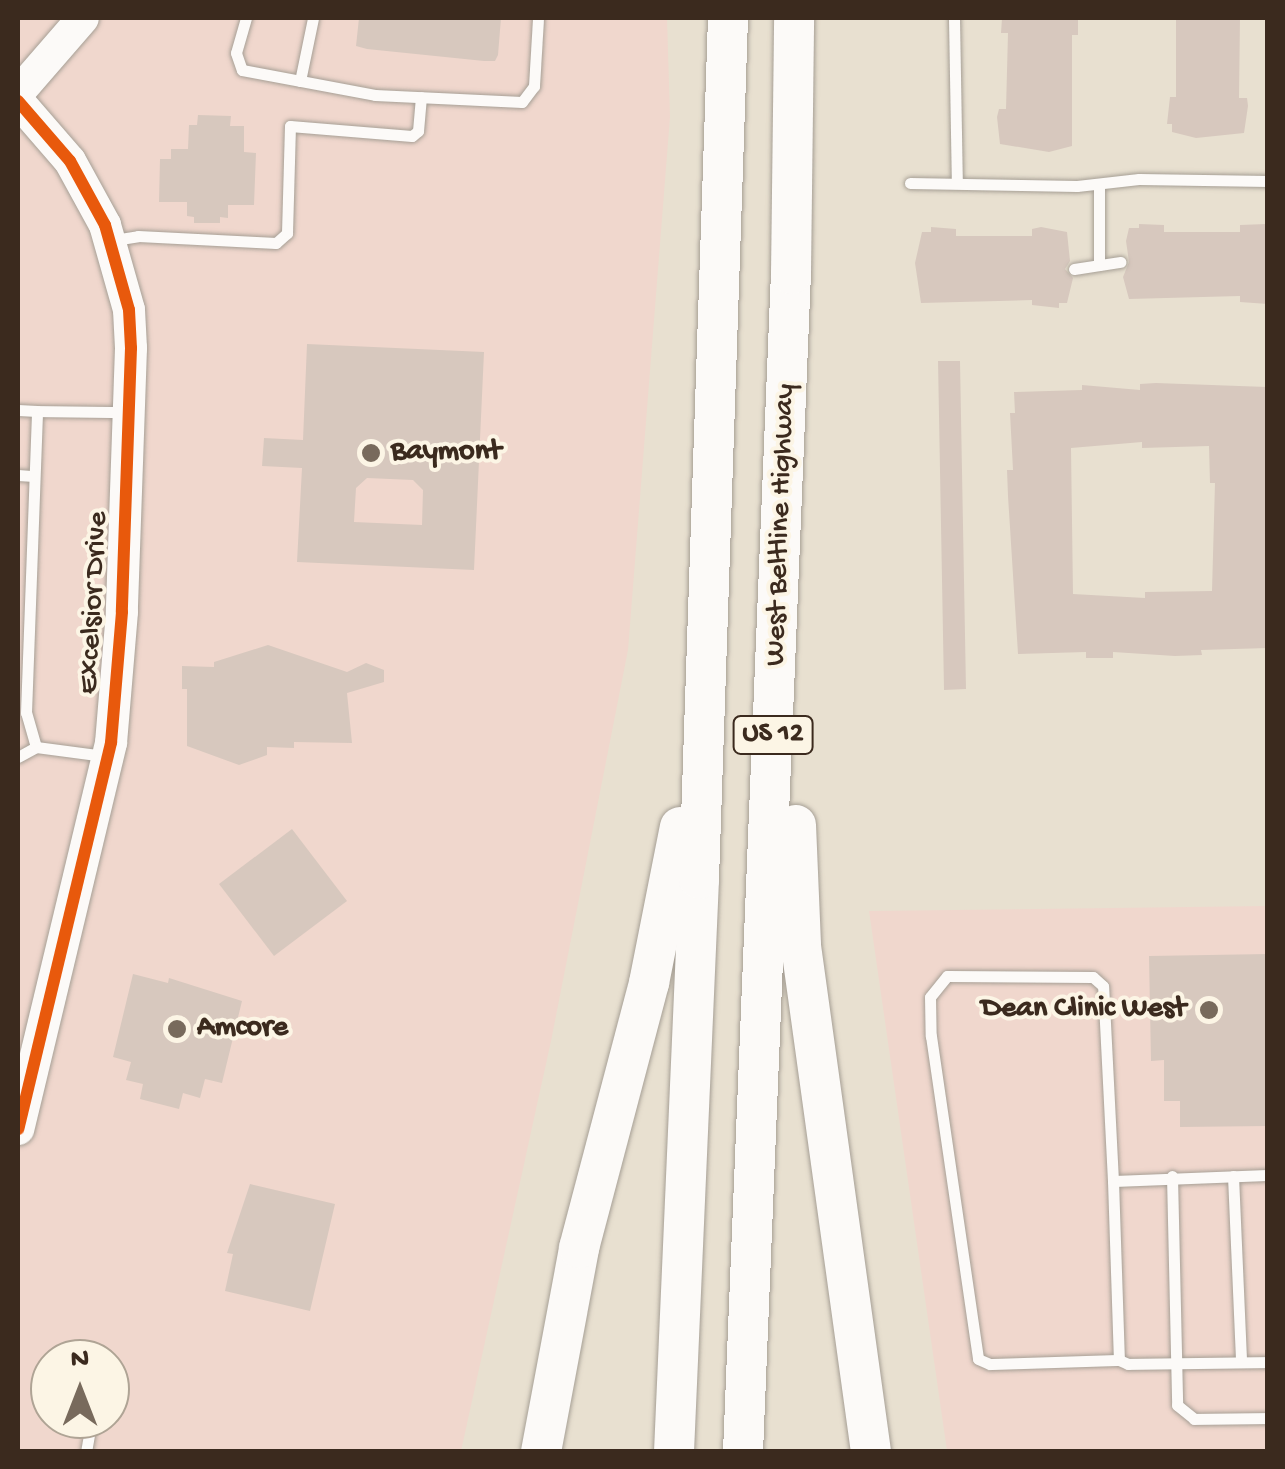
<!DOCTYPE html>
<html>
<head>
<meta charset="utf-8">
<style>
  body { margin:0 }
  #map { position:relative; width:1285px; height:1469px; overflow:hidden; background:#e8e0d0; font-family:"Gochi Hand",sans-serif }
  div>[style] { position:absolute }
  .built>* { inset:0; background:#f0d7cd }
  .building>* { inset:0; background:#d7c8be }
  .roads { filter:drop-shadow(0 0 2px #a69f95) drop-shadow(0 0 2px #a69f95) }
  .lane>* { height:11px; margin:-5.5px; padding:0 5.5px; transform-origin:5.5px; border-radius:5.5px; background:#fcfaf8 }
  .secondary>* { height:32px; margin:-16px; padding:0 16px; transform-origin:16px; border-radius:16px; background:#fcfaf8 }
  .highway>* { height:40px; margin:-20px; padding:0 20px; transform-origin:20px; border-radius:20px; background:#fcfaf8 }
  .cycleway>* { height:12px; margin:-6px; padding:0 6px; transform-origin:6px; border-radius:6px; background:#e8590c }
  .dots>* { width:28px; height:28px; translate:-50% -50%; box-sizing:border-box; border:5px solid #fcf5e5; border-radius:50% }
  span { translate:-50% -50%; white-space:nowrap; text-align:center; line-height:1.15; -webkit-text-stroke:8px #fcf5e5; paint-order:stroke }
  .shield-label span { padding:2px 8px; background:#fcf5e5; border:2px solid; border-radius:8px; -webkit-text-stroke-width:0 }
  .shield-label { font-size:28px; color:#3b2a1e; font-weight:700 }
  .poi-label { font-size:30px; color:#3b2a1e; font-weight:700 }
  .left { translate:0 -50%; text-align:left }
  .right { translate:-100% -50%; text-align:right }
  .street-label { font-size:30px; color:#3b2a1e }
  .frame { position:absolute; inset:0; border:20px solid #3b2a1e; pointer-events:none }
  .north { position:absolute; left:30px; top:1339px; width:100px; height:100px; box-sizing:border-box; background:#fcf5e5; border:2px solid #afa495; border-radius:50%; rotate:0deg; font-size:28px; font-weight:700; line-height:40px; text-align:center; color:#3b2a1e }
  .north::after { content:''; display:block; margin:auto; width:35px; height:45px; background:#786a5c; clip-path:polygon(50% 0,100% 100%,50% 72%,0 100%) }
</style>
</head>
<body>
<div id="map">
  <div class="built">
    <div style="clip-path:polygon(evenodd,18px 18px,667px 18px,670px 117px,628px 650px,551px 1041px,461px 1451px,18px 1451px,18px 18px,50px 1359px,110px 1359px,110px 1419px,50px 1419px,50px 1359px)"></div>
    <div style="clip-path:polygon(1267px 906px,1267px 1451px,947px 1451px,869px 911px)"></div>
  </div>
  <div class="building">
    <div style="clip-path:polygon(359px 18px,501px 18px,498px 55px,495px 61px,484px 61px,367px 49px,356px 46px)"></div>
    <div style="clip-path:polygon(1002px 18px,1078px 18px,1078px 35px,1072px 35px,1072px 146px,1049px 152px,1000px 144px,997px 117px,999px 109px,1006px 109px,1008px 33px,1001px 33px)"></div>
    <div style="clip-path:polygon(1176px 18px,1240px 18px,1239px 98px,1247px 98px,1248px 106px,1244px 133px,1196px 138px,1172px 132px,1172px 124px,1167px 124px,1170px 97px,1176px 97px)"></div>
    <div style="clip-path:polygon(198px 115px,231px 116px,230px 126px,244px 126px,244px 152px,256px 153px,254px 205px,228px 205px,228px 218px,220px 217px,220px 223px,194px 223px,194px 217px,187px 216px,187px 202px,159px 202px,160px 159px,171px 159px,171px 149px,188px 149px,189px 125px,197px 125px)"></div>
    <div style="clip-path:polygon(1139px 224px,1164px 225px,1164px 232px,1240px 232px,1240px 225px,1266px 224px,1268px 304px,1240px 302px,1240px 296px,1129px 299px,1123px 277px,1129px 262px,1126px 241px,1129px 228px,1139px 228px)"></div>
    <div style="clip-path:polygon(931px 227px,956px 229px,956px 236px,1032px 236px,1032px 229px,1041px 227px,1067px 232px,1070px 261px,1065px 269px,1073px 278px,1067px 303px,1059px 303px,1059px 308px,1032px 305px,1032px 300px,921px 303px,915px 263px,922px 232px,931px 232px)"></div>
    <div style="clip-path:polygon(evenodd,307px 344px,484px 352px,474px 570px,297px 562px,302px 468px,262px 466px,264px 438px,303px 440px,307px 344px,367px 478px,413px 480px,423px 490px,422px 525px,354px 522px,356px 488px,367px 478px)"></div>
    <div style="clip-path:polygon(938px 361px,960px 361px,966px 689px,944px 690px)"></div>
    <div style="clip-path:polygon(evenodd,1156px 383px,1267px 387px,1268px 648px,1201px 650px,1202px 655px,1175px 656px,1113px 652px,1113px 658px,1086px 658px,1086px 652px,1018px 654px,1008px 496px,1007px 470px,1013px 470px,1010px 413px,1015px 413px,1014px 392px,1082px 390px,1082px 385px,1140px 390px,1140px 384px,1156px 383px,1142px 442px,1142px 448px,1209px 446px,1210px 483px,1215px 483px,1212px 591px,1145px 592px,1145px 598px,1073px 594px,1071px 448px,1142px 442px)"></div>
    <div style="clip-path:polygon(268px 645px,347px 672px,366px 663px,384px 670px,384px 682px,347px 693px,352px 743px,294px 742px,294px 748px,267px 747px,267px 755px,239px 765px,187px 746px,187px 689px,182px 689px,182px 666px,214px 667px,214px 662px)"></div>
    <div style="clip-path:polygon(292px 829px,347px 901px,274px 956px,219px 884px)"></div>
    <div style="clip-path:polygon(1268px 954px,1268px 1126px,1180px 1127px,1180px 1101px,1164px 1101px,1164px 1060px,1151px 1061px,1149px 956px)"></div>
    <div style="clip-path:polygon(133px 974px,168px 983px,169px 978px,242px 1001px,222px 1083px,205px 1079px,200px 1098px,183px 1093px,179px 1109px,140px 1099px,143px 1084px,126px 1080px,131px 1062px,113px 1057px)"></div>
    <div style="clip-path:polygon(250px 1184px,335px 1204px,310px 1311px,225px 1291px,233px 1254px,227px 1253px)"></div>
  </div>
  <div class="roads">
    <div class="lane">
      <div style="left:246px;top:18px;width:36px;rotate:106deg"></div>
      <div style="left:236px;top:53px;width:18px;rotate:71deg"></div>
      <div style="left:242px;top:70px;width:135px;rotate:10.6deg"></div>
      <div style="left:375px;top:95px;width:147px;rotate:2.7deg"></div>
      <div style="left:522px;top:102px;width:20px;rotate:-53deg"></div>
      <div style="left:534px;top:86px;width:68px;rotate:-86.6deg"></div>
      <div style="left:954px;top:18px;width:165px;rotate:89deg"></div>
      <div style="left:300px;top:81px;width:64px;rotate:-78.3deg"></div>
      <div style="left:910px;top:183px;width:167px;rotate:1deg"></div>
      <div style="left:1077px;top:186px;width:62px;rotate:-6.4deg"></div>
      <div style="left:1139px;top:179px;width:129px;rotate:0.9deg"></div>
      <div style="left:1099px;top:184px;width:81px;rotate:90deg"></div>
      <div style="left:114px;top:240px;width:24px;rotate:-9deg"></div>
      <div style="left:138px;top:236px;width:138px;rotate:2.9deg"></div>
      <div style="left:276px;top:243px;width:15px;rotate:-42deg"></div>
      <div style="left:287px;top:233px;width:107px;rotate:-88.4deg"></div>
      <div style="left:290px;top:126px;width:122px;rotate:4.7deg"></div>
      <div style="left:412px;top:136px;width:8px;rotate:-40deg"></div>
      <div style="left:418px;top:131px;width:34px;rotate:-85deg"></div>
      <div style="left:1074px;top:269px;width:47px;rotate:-8.7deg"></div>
      <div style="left:18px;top:410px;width:19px;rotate:3deg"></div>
      <div style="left:18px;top:475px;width:16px;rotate:4deg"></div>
      <div style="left:36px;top:747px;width:35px;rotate:-106deg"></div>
      <div style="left:26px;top:713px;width:302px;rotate:-87.9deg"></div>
      <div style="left:37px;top:411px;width:88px;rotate:0.7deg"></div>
      <div style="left:18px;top:757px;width:21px;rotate:-29deg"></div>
      <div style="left:36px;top:747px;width:69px;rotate:7.5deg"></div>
      <div style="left:1268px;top:1175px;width:155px;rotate:177.8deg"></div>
      <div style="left:1113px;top:1181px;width:179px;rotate:88.1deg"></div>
      <div style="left:1119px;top:1360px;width:10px;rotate:24deg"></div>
      <div style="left:1128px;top:1364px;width:140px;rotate:-0.8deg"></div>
      <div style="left:1172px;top:1176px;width:229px;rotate:88.7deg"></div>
      <div style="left:1177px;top:1405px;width:22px;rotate:39deg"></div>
      <div style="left:1194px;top:1419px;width:74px;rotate:-0.8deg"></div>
      <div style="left:1233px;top:1176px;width:186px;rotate:87.5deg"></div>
      <div style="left:1113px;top:1181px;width:195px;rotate:-92.9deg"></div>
      <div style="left:1103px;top:986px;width:13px;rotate:-138deg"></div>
      <div style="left:1093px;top:977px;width:146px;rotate:-179.6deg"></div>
      <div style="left:947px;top:976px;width:27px;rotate:129deg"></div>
      <div style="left:930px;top:997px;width:39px;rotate:89deg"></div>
      <div style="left:931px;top:1036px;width:326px;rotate:81.7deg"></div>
      <div style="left:978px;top:1359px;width:13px;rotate:23deg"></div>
      <div style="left:990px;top:1364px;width:129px;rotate:-1.8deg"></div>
      <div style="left:86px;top:1452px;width:22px;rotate:-80deg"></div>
    </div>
    <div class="secondary">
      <div style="left:18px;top:93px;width:99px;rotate:-49.1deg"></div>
      <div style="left:18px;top:101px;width:79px;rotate:49.1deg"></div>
      <div style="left:70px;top:161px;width:73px;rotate:61.3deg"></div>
      <div style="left:105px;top:225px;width:88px;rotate:74.2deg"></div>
      <div style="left:129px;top:310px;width:38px;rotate:87deg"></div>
      <div style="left:131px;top:348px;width:264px;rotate:92deg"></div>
      <div style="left:122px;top:612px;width:131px;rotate:94.8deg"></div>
      <div style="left:111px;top:743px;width:397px;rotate:103.5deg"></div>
    </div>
    <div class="highway">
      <div style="left:796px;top:825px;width:121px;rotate:87.6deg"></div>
      <div style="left:801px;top:946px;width:511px;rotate:82.12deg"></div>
      <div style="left:541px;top:1452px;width:208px;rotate:-79.4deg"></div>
      <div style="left:579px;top:1248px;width:274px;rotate:-75.2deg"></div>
      <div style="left:649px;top:983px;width:159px;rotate:-78.8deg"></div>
      <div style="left:674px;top:1452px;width:574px;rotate:-87.5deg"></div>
      <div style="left:699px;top:879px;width:861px;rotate:-88.07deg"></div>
      <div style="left:743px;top:1452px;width:1179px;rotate:-87.67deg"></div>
      <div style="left:791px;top:274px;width:256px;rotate:-89.3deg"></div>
    </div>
  </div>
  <div class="cycleway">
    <div style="left:18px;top:101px;width:79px;rotate:49.1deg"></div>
    <div style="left:70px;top:161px;width:73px;rotate:61.3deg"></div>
    <div style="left:105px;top:225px;width:88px;rotate:74.2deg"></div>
    <div style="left:129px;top:310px;width:38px;rotate:87deg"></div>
    <div style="left:131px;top:348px;width:264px;rotate:92deg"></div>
    <div style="left:122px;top:612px;width:131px;rotate:94.8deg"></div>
    <div style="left:111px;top:743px;width:397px;rotate:103.5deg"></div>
  </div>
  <div class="dots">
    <div style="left:371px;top:453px;background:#786a5c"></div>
    <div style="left:1209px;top:1010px;background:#786a5c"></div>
    <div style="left:177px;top:1029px;background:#786a5c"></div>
  </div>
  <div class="shield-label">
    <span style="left:773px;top:735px">US 12</span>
  </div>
  <div class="poi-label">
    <span class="left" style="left:391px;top:453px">Baymont</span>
    <span class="right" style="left:1186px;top:1010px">Dean Clinic West</span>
    <span class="left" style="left:197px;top:1029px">Amcore</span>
  </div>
  <div class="street-label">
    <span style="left:782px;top:525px;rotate:-88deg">West Beltline Highway</span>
    <span style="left:95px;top:603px;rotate:-87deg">Excelsior Drive</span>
  </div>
  <div class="frame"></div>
  <div class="north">N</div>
</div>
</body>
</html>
